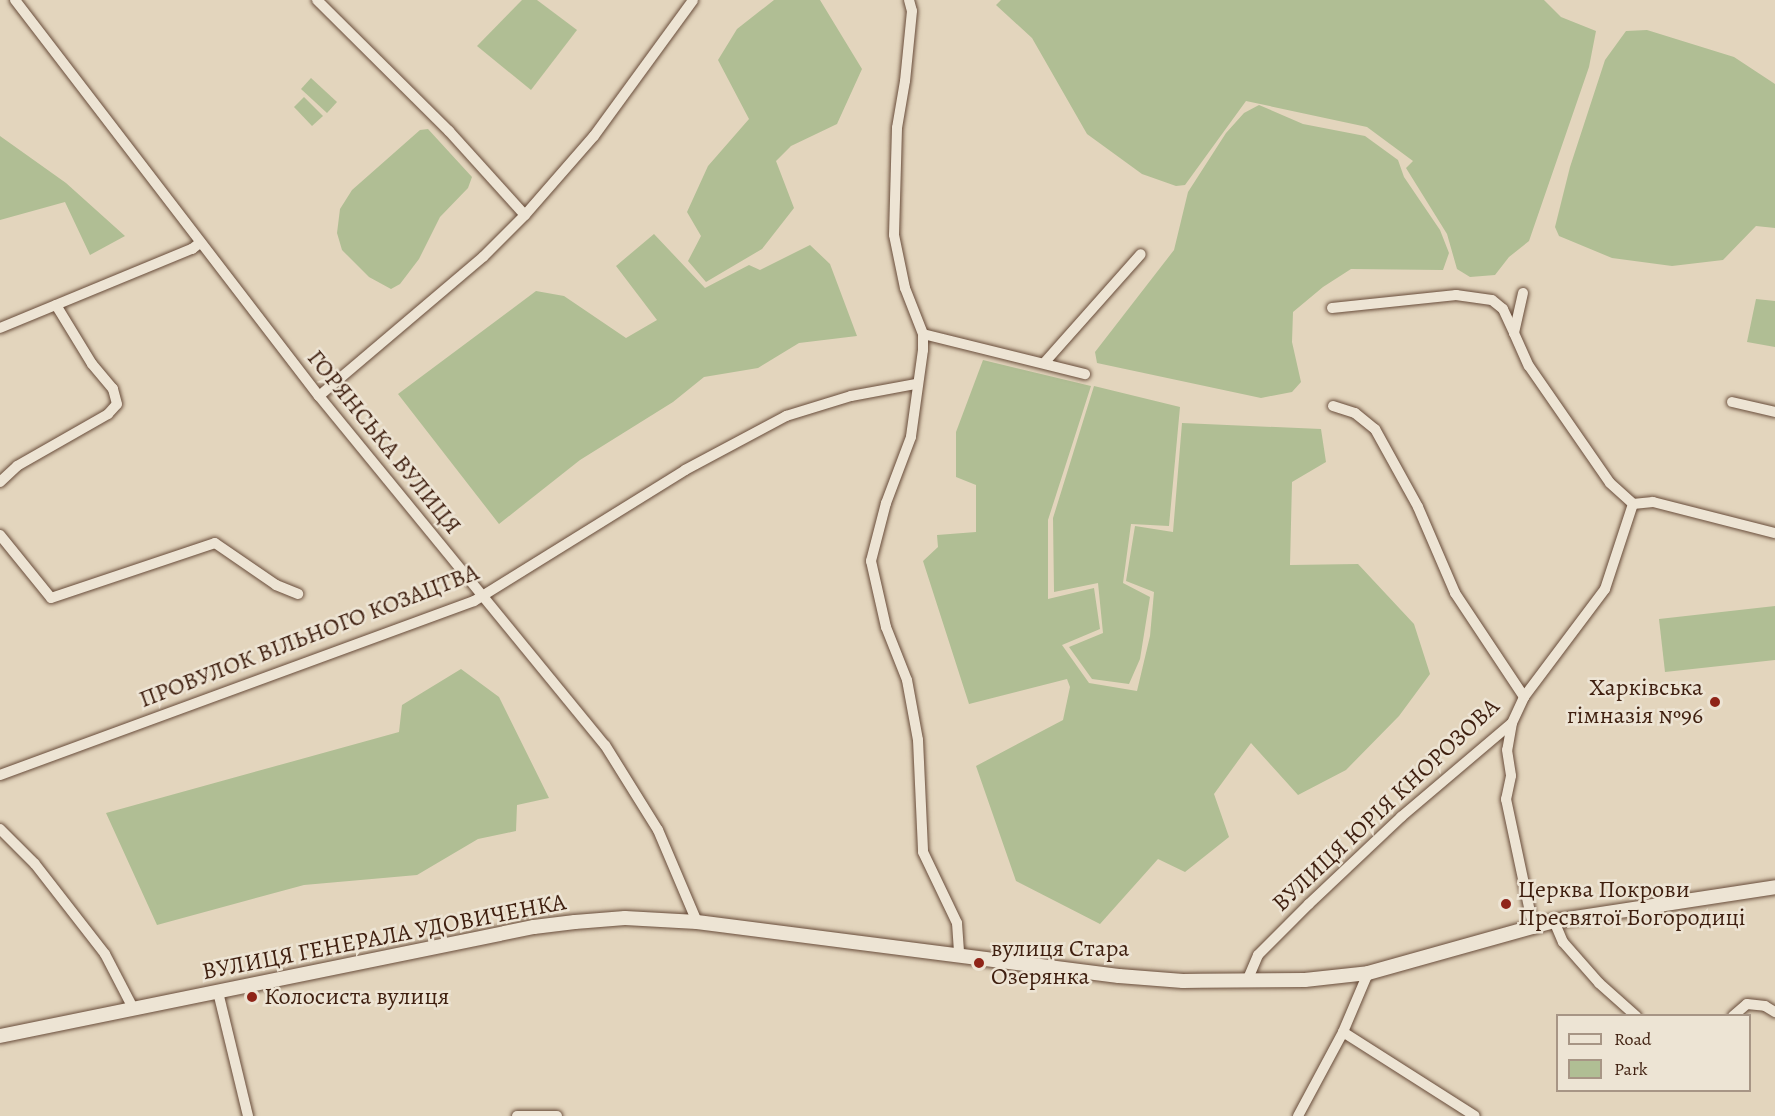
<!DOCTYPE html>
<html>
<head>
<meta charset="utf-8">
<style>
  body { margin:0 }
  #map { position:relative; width:1775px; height:1116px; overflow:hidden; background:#e3d5bd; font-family:Alegreya,serif }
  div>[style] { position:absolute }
  .green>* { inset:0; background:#b0be94 }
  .roads { filter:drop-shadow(0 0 2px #684c3a) drop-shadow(0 0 2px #684c3a) }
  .minor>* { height:10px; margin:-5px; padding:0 5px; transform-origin:5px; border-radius:5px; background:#ede4d4 }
  .secondary>* { height:14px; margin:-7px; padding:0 7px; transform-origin:7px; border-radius:7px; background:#ede4d4 }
  .dots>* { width:16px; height:16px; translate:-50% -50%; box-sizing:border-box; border:3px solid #ede4d4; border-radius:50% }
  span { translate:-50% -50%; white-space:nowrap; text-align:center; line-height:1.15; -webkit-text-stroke:5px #ede4d4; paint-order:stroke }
  .street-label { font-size:24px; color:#3f1f0f }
  .poi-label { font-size:24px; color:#3f1f0f }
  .right { translate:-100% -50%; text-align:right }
  .left { translate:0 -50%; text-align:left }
  .legend { position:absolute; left:1556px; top:1014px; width:195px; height:78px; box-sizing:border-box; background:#ede4d4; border:2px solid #a79585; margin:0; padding:8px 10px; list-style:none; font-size:18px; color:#3f1f0f }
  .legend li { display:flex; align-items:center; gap:12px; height:30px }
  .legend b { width:30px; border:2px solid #a79585 }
</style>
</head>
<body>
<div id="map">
  <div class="green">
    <div style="clip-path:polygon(522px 0,537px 0,577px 30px,531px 90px,477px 46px)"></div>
    <div style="clip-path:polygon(774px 0,820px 0,862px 69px,837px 124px,791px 146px,776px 161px,794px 208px,762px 249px,706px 282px,688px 261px,701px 236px,687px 212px,708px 166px,749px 119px,718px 60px,737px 29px)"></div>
    <div style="clip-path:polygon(1001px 0,1544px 0,1561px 17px,1596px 31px,1589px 67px,1529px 241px,1509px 257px,1495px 275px,1470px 277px,1457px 269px,1447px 234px,1406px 168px,1413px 161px,1367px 127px,1246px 101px,1185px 185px,1176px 186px,1142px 174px,1087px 134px,1032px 38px,996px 5px)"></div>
    <div style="clip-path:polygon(1647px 30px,1734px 57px,1775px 84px,1775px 228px,1756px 226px,1723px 260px,1672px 266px,1612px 258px,1559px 236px,1555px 227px,1570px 167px,1605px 60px,1626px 31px)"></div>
    <div style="clip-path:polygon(311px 78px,337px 102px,327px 113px,301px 89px)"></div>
    <div style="clip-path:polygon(304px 97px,323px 116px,312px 126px,294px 107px)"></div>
    <div style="clip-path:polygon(1259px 105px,1303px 124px,1365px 136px,1398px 160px,1404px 177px,1440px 230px,1449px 253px,1443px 270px,1351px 269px,1323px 287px,1293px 312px,1292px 342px,1301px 382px,1292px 392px,1261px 398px,1097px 363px,1095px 352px,1174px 250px,1188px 192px,1226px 133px,1244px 113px)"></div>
    <div style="clip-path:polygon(428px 129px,472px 177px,468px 188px,440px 217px,419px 259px,400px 284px,391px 289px,369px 277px,342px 250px,337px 233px,340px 209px,352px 190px,420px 130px)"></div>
    <div style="clip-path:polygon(0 136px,66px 183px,125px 236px,90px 255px,65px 202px,0 220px)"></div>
    <div style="clip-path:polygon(654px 234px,705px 288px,749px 265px,760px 270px,810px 245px,830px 264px,857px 336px,799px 343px,758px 368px,704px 377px,673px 402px,580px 460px,499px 524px,398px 394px,536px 291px,564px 296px,626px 338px,657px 320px,616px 266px)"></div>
    <div style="clip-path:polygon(1756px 299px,1775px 301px,1775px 347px,1747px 342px)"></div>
    <div style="clip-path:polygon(983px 360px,1091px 386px,1048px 520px,1048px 599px,1094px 588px,1100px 629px,1062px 645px,1089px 683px,1137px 691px,1150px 636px,1154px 592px,1126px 581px,1135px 526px,1173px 532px,1182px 423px,1321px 429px,1326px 462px,1292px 482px,1290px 565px,1358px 564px,1414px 624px,1430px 674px,1399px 716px,1346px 770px,1298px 795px,1251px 743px,1214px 794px,1229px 837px,1185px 872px,1158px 859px,1100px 924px,1016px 881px,976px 766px,1063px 720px,1070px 687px,1067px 679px,969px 704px,923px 561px,938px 547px,937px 535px,976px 532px,976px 485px,956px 477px,956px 432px)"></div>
    <div style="clip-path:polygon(1094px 386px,1180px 407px,1169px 526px,1131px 524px,1123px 583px,1150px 597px,1140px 659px,1129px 684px,1092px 679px,1069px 647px,1103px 633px,1098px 583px,1054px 592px,1053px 518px)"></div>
    <div style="clip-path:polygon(1775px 606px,1775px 660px,1665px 672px,1659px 619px)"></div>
    <div style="clip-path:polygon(461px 669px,499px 697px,549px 798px,517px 805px,516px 831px,478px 839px,417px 875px,304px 885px,157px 925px,106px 813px,399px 732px,402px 705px)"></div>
  </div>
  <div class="roads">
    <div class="minor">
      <div style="left:15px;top:0;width:499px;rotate:52.5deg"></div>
      <div style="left:319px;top:396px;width:451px;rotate:50.7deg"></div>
      <div style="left:605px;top:745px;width:100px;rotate:58.1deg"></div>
      <div style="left:658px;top:830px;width:100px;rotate:67deg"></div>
      <div style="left:317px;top:0;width:186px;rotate:44.8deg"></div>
      <div style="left:449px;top:131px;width:113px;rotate:47.9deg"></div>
      <div style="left:909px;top:0;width:11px;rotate:75deg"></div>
      <div style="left:912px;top:11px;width:70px;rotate:95.7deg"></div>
      <div style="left:905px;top:81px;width:48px;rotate:99.7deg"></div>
      <div style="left:897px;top:128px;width:107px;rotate:91.6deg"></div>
      <div style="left:894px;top:235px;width:54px;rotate:78.3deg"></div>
      <div style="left:905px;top:288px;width:49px;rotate:68.6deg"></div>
      <div style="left:923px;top:334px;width:16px;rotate:90deg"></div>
      <div style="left:923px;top:350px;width:88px;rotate:97.9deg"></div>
      <div style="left:911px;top:437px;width:71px;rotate:110.7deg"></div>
      <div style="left:886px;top:503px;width:60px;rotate:104.5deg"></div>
      <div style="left:871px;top:561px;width:68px;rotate:77.2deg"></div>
      <div style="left:886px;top:627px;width:57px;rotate:68.4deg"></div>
      <div style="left:907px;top:680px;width:61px;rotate:79.6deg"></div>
      <div style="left:918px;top:740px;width:112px;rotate:87.4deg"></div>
      <div style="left:923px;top:852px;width:79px;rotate:64.4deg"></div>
      <div style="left:957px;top:923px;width:31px;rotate:86deg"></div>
      <div style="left:1523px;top:293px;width:41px;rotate:102.7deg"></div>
      <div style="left:1514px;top:333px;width:36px;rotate:66deg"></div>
      <div style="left:1529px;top:366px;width:142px;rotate:55.3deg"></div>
      <div style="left:1610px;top:483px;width:31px;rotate:42deg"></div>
      <div style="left:1332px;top:308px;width:125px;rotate:-6deg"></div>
      <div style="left:1456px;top:295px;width:36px;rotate:8deg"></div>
      <div style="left:1492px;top:300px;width:14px;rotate:39deg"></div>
      <div style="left:1503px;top:309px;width:26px;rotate:65deg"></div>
      <div style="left:0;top:328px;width:208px;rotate:-22.4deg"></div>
      <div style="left:192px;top:249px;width:11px;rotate:-38deg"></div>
      <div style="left:923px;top:334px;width:167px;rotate:13.9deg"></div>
      <div style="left:1045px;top:362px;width:144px;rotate:-48.4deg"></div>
      <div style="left:319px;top:396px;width:215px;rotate:-40.3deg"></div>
      <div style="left:483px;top:257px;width:59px;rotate:-45deg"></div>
      <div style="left:525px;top:215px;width:105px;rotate:-48.9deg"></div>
      <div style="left:594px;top:136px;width:168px;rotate:-53.9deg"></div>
      <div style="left:1732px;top:402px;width:44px;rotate:13.1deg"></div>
      <div style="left:1333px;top:406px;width:23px;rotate:18deg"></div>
      <div style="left:1355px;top:413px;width:26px;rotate:39deg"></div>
      <div style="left:1375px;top:429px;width:89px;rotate:61.1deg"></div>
      <div style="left:1418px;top:507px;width:94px;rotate:66.7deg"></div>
      <div style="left:1455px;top:593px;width:125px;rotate:56.4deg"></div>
      <div style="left:0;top:482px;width:23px;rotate:-43deg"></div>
      <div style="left:17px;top:466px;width:105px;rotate:-29.7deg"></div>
      <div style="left:108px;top:414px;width:13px;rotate:-48deg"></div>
      <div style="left:117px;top:404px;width:16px;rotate:-105deg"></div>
      <div style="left:113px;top:389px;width:33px;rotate:-130deg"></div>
      <div style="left:92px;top:364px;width:69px;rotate:-121.4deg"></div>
      <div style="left:0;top:535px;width:81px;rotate:51deg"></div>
      <div style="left:51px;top:598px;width:173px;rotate:-18.5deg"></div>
      <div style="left:215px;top:543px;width:74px;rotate:34.5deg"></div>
      <div style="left:276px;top:585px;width:24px;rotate:22deg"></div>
      <div style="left:1512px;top:723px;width:27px;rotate:100deg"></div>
      <div style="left:1507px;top:750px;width:26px;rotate:81deg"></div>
      <div style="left:1511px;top:776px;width:24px;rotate:102deg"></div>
      <div style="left:1506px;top:799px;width:130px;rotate:78deg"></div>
      <div style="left:0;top:775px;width:505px;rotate:-20.16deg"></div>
      <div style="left:474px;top:601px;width:248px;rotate:-31.8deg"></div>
      <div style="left:685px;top:470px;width:115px;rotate:-28.1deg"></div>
      <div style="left:786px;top:416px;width:68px;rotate:-17.1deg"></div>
      <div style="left:851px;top:396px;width:65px;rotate:-10.6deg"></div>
      <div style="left:0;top:829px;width:49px;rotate:45deg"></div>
      <div style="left:35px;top:864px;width:114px;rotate:52.1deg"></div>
      <div style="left:105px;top:954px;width:61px;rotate:62.6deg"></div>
      <div style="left:1554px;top:921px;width:23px;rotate:67deg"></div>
      <div style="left:1563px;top:942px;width:55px;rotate:48.7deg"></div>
      <div style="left:1599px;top:983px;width:50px;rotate:41.7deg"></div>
      <div style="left:1247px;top:981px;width:28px;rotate:-67deg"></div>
      <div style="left:1258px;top:955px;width:72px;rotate:-45deg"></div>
      <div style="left:1309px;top:904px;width:127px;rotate:-43.4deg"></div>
      <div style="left:1401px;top:817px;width:145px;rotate:-40.3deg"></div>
      <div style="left:1512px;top:723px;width:29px;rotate:-65deg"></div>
      <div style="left:1524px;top:697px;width:135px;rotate:-53.1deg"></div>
      <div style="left:1605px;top:589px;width:89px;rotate:-71.8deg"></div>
      <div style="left:1633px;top:504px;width:20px;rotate:-6deg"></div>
      <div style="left:1653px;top:502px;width:126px;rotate:14.3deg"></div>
      <div style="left:218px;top:992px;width:128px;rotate:76.4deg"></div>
      <div style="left:1733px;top:1016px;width:18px;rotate:-41deg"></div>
      <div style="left:1747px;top:1004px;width:18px;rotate:6deg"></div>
      <div style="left:1765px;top:1006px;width:12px;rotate:31deg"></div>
      <div style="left:1343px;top:1032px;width:156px;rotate:32.5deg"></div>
      <div style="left:517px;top:1116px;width:40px"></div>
      <div style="left:1298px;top:1116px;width:95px;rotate:-61.8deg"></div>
      <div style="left:1343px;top:1032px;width:64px;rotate:-67deg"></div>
    </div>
    <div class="secondary">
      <div style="left:0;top:1036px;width:545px;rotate:-11.54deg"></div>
      <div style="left:534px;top:927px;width:41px;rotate:-7deg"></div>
      <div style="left:575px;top:922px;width:50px;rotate:-4.6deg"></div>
      <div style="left:625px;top:918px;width:72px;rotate:3.2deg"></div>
      <div style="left:697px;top:922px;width:425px;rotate:7.3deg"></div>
      <div style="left:1119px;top:976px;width:64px;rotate:4.5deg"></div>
      <div style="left:1183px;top:981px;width:122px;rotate:-0.5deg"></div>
      <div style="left:1305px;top:980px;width:63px;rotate:-6.3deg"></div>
      <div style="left:1368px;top:973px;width:193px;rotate:-15.6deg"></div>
      <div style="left:1554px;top:921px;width:224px;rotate:-8.7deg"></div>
    </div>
  </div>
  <div class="dots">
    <div style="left:1715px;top:702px;background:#8f2418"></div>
    <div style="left:1506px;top:904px;background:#8f2418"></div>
    <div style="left:979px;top:963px;background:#8f2418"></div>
    <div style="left:252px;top:997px;background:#8f2418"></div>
  </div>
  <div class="street-label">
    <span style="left:384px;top:442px;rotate:51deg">ГОРЯНСЬКА ВУЛИЦЯ</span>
    <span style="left:309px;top:636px;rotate:-21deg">ПРОВУЛОК ВІЛЬНОГО КОЗАЦТВА</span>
    <span style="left:1386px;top:805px;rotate:-43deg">ВУЛИЦЯ ЮРІЯ КНОРОЗОВА</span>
    <span style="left:384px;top:937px;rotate:-11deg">ВУЛИЦЯ ГЕНЕРАЛА УДОВИЧЕНКА</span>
  </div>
  <div class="poi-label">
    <span class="right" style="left:1703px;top:702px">Харківська<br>гімназія №96</span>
    <span class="left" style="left:1518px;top:904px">Церква Покрови<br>Пресвятої Богородиці</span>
    <span class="left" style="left:991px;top:963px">вулиця Стара<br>Озерянка</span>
    <span class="left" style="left:264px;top:997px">Колосиста вулиця</span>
  </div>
  <ul class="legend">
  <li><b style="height:8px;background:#ede4d4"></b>Road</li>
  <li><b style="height:16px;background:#b0be94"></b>Park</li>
  </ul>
</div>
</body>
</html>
